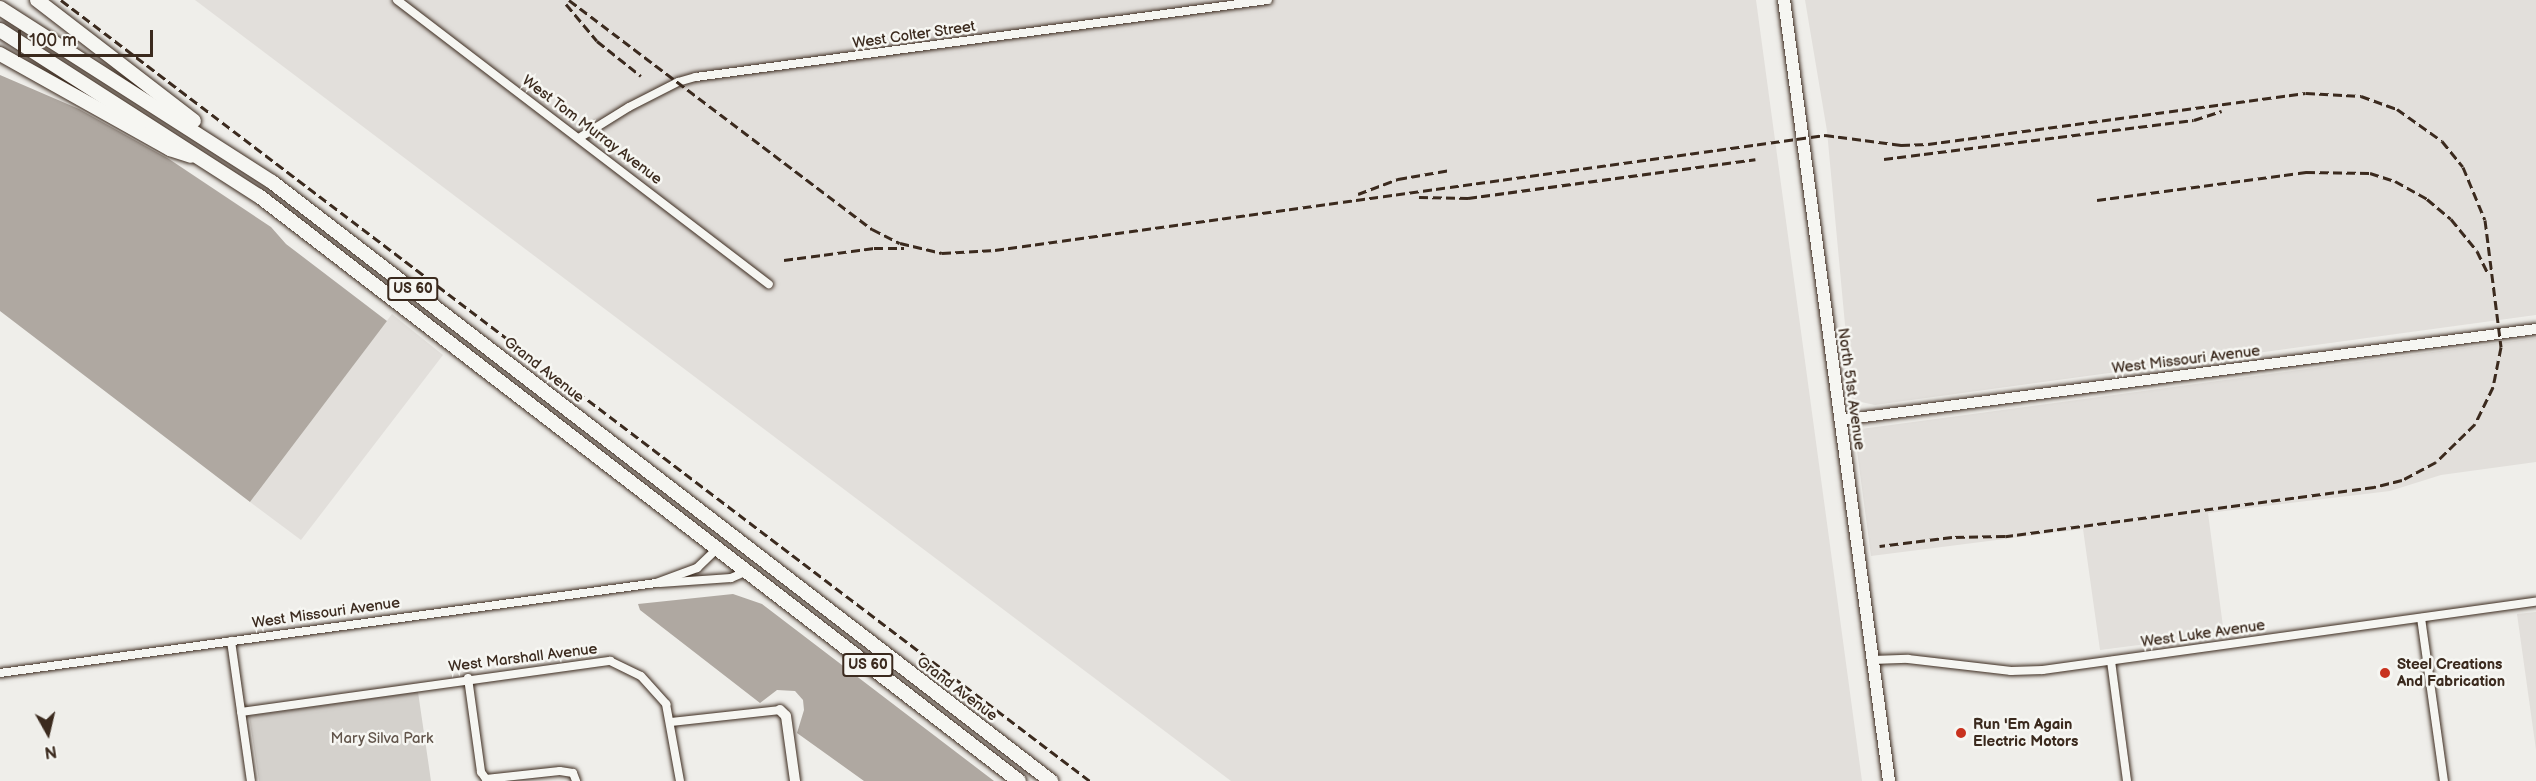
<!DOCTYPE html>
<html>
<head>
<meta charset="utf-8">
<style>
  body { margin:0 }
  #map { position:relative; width:2536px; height:781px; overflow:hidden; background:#efeeea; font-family:"Balsamiq Sans",sans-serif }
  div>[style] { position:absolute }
  .built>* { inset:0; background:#e2dfdb }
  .green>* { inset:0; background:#d4d1cc }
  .water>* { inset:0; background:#afa8a1 }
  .roads { filter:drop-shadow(0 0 2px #3b2a1e) drop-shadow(0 0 2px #3b2a1e) }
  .street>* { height:8px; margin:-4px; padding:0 4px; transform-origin:4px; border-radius:4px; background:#f6f6f2 }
  .secondary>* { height:10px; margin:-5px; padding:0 5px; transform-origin:5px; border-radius:5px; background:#f6f6f2 }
  .primary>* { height:12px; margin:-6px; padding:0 6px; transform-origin:6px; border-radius:6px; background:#f6f6f2 }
  .highway>* { height:14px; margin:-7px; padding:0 7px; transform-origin:7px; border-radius:7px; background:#f6f6f2 }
  .rail>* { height:3px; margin-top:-1.5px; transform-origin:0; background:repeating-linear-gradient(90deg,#3b2a1e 0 9px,transparent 0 13.5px) }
  .dots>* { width:16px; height:16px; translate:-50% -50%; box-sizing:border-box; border:3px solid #f6f6f2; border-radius:50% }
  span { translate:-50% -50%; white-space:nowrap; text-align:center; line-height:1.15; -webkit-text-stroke:5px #f6f6f2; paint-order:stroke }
  .shield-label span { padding:2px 4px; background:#f6f6f2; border:2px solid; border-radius:4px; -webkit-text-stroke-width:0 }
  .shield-label { font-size:14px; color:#3b2a1e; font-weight:700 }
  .street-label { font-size:15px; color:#3b2a1e }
  .poi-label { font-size:15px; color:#3b2a1e; font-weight:700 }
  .left { translate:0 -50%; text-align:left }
  .park-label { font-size:15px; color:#61544a }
  .north { position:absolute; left:18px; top:703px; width:60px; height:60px; -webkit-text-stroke:4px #f6f6f2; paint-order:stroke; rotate:172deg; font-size:16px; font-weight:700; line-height:24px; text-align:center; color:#3b2a1e }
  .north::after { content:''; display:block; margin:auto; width:21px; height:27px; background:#3b2a1e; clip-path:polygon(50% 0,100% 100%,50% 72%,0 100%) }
  .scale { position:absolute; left:18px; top:30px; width:135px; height:27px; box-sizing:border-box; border:3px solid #3b2a1e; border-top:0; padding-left:8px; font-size:18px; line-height:21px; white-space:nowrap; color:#3b2a1e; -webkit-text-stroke:4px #f6f6f2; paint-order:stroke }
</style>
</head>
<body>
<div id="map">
  <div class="built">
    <div style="clip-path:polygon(195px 0,1756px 0,1862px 781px,1231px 781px)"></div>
    <div style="clip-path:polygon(1805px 0,2536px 0,2536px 315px,1875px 405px,1852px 400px,1827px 131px)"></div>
    <div style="clip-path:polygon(392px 314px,443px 355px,301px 540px,250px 502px)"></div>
    <div style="clip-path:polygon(2536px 338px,2536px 462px,2441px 475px,2390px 491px,2208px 513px,2224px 634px,2100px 650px,2083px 529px,1871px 556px,1855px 436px,1861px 429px)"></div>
    <div style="clip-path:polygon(2536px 612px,2536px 750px,2517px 614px)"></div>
  </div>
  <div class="green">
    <div style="clip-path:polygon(418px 692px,431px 781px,259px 781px,249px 716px)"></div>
  </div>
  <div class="water">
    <div style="clip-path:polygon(0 75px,79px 109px,169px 159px,271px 227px,286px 244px,387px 321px,250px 502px,0 311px)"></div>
    <div style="clip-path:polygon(733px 594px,762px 604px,994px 781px,864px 781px,797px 733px,804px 710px,803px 700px,795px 691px,777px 690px,760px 703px,640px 610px,638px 604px)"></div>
  </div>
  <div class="roads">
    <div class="street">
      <div style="left:397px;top:0;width:468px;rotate:37.4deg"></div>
      <div style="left:579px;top:138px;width:59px;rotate:-31.8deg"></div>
      <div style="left:629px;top:107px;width:55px;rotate:-27deg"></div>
      <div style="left:678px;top:82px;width:19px;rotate:-16deg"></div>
      <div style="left:696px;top:77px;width:577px;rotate:-7.67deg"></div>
      <div style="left:660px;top:583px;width:71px;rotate:-4deg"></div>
      <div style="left:731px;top:578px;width:15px;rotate:-23deg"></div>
      <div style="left:2421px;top:618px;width:165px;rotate:82deg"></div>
      <div style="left:231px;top:641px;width:141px;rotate:81.9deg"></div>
      <div style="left:1872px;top:660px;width:36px;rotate:-2deg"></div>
      <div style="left:1908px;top:659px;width:104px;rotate:6.6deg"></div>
      <div style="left:2011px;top:671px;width:32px;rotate:-2deg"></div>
      <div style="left:2043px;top:670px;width:498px;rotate:-7.9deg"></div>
      <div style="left:2111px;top:661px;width:121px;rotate:82.4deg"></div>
      <div style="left:0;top:673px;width:662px;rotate:-7.81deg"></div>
      <div style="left:656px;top:583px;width:44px;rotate:-20.1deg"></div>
      <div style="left:697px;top:568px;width:28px;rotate:-44deg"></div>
      <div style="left:468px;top:678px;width:95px;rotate:82.1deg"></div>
      <div style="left:481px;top:772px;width:9px;rotate:54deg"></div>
      <div style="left:486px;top:779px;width:74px;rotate:-6.2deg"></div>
      <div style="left:560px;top:771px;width:13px;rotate:9deg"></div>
      <div style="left:573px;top:773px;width:9px;rotate:69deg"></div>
      <div style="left:241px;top:712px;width:373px;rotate:-7.9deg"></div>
      <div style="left:610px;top:661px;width:34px;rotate:26deg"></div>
      <div style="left:641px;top:676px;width:38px;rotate:48deg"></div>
      <div style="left:666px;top:704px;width:78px;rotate:79.7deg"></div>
      <div style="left:671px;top:722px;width:110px;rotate:-6.3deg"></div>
    </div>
    <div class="secondary">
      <div style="left:1841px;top:420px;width:701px;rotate:-7.46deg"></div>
      <div style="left:780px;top:710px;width:8px;rotate:45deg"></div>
      <div style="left:786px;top:716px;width:66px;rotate:82.1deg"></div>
    </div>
    <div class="primary">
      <div style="left:1784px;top:0;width:788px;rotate:82.34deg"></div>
    </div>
    <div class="highway">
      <div style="left:37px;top:0;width:198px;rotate:37.6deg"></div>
      <div style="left:0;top:8px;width:323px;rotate:32.6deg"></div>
      <div style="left:272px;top:182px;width:983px;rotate:37.56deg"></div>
      <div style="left:0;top:30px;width:308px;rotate:32.7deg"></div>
      <div style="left:259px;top:196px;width:959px;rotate:37.59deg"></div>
      <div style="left:0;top:54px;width:195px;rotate:29.2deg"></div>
      <div style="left:170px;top:149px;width:22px;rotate:18deg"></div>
    </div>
  </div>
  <div class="rail">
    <div style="left:61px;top:0;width:1292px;rotate:37.2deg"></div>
    <div style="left:569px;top:0;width:380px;rotate:37.1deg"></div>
    <div style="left:872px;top:229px;width:31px;rotate:27deg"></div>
    <div style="left:900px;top:243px;width:43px;rotate:13.4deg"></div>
    <div style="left:942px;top:253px;width:53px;rotate:-3.2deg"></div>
    <div style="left:995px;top:250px;width:838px;rotate:-7.89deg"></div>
    <div style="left:1825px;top:135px;width:77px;rotate:7.5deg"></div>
    <div style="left:1901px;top:145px;width:27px;rotate:-2deg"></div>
    <div style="left:1928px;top:144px;width:381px;rotate:-7.7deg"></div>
    <div style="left:2306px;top:93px;width:55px;rotate:3.1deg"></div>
    <div style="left:2361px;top:96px;width:38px;rotate:20deg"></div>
    <div style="left:2397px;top:109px;width:55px;rotate:35.4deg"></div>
    <div style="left:2442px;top:141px;width:33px;rotate:51deg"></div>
    <div style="left:2463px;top:167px;width:57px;rotate:67.5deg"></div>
    <div style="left:2485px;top:220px;width:128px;rotate:82.8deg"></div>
    <div style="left:2501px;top:347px;width:41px;rotate:101.3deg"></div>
    <div style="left:2493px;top:387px;width:41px;rotate:115.9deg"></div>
    <div style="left:2475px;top:424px;width:54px;rotate:135.7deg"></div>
    <div style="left:2436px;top:462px;width:38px;rotate:152deg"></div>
    <div style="left:2402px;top:480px;width:29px;rotate:166deg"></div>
    <div style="left:2374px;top:487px;width:372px;rotate:172.4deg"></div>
    <div style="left:2005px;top:536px;width:53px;rotate:178.9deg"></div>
    <div style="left:1952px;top:537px;width:73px;rotate:172.9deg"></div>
    <div style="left:566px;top:4px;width:48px;rotate:50deg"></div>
    <div style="left:597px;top:41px;width:56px;rotate:38.5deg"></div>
    <div style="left:1884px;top:159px;width:312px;rotate:-7.2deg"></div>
    <div style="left:2194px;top:120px;width:29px;rotate:-18deg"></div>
    <div style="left:1358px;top:194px;width:43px;rotate:-20.6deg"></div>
    <div style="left:1398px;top:179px;width:53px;rotate:-9.8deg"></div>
    <div style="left:1419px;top:197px;width:49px;rotate:1.2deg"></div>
    <div style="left:1468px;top:198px;width:290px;rotate:-7.7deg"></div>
    <div style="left:2097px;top:200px;width:211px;rotate:-7.6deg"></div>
    <div style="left:2306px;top:172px;width:64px;rotate:0.9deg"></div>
    <div style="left:2370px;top:173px;width:26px;rotate:18deg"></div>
    <div style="left:2395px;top:181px;width:37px;rotate:29deg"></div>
    <div style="left:2427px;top:199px;width:31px;rotate:40deg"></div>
    <div style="left:2451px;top:219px;width:41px;rotate:50.9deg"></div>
    <div style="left:2477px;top:251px;width:25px;rotate:64deg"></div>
    <div style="left:784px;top:260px;width:91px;rotate:-7.6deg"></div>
    <div style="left:874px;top:248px;width:30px"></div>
  </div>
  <div class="dots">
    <div style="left:2385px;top:673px;background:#c8321e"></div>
    <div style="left:1961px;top:733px;background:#c8321e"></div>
  </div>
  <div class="shield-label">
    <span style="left:413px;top:289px">US 60</span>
    <span style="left:868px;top:665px">US 60</span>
  </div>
  <div class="street-label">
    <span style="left:914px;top:35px;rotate:-8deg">West Colter Street</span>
    <span style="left:592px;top:130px;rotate:37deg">West Tom Murray Avenue</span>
    <span style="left:2186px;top:360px;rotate:-7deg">West Missouri Avenue</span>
    <span style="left:544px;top:370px;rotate:38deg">Grand Avenue</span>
    <span style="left:1851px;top:389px;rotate:82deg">North 51st Avenue</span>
    <span style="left:326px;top:613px;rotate:-8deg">West Missouri Avenue</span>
    <span style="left:2203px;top:634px;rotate:-8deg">West Luke Avenue</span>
    <span style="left:523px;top:658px;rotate:-7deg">West Marshall Avenue</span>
    <span style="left:957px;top:689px;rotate:37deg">Grand Avenue</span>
  </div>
  <div class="poi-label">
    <span class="left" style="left:2397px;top:673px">Steel Creations<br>And Fabrication</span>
    <span class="left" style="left:1973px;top:733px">Run 'Em Again<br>Electric Motors</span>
  </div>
  <div class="park-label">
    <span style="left:382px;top:739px">Mary Silva Park</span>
  </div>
  <div class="north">N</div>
  <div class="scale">100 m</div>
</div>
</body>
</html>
